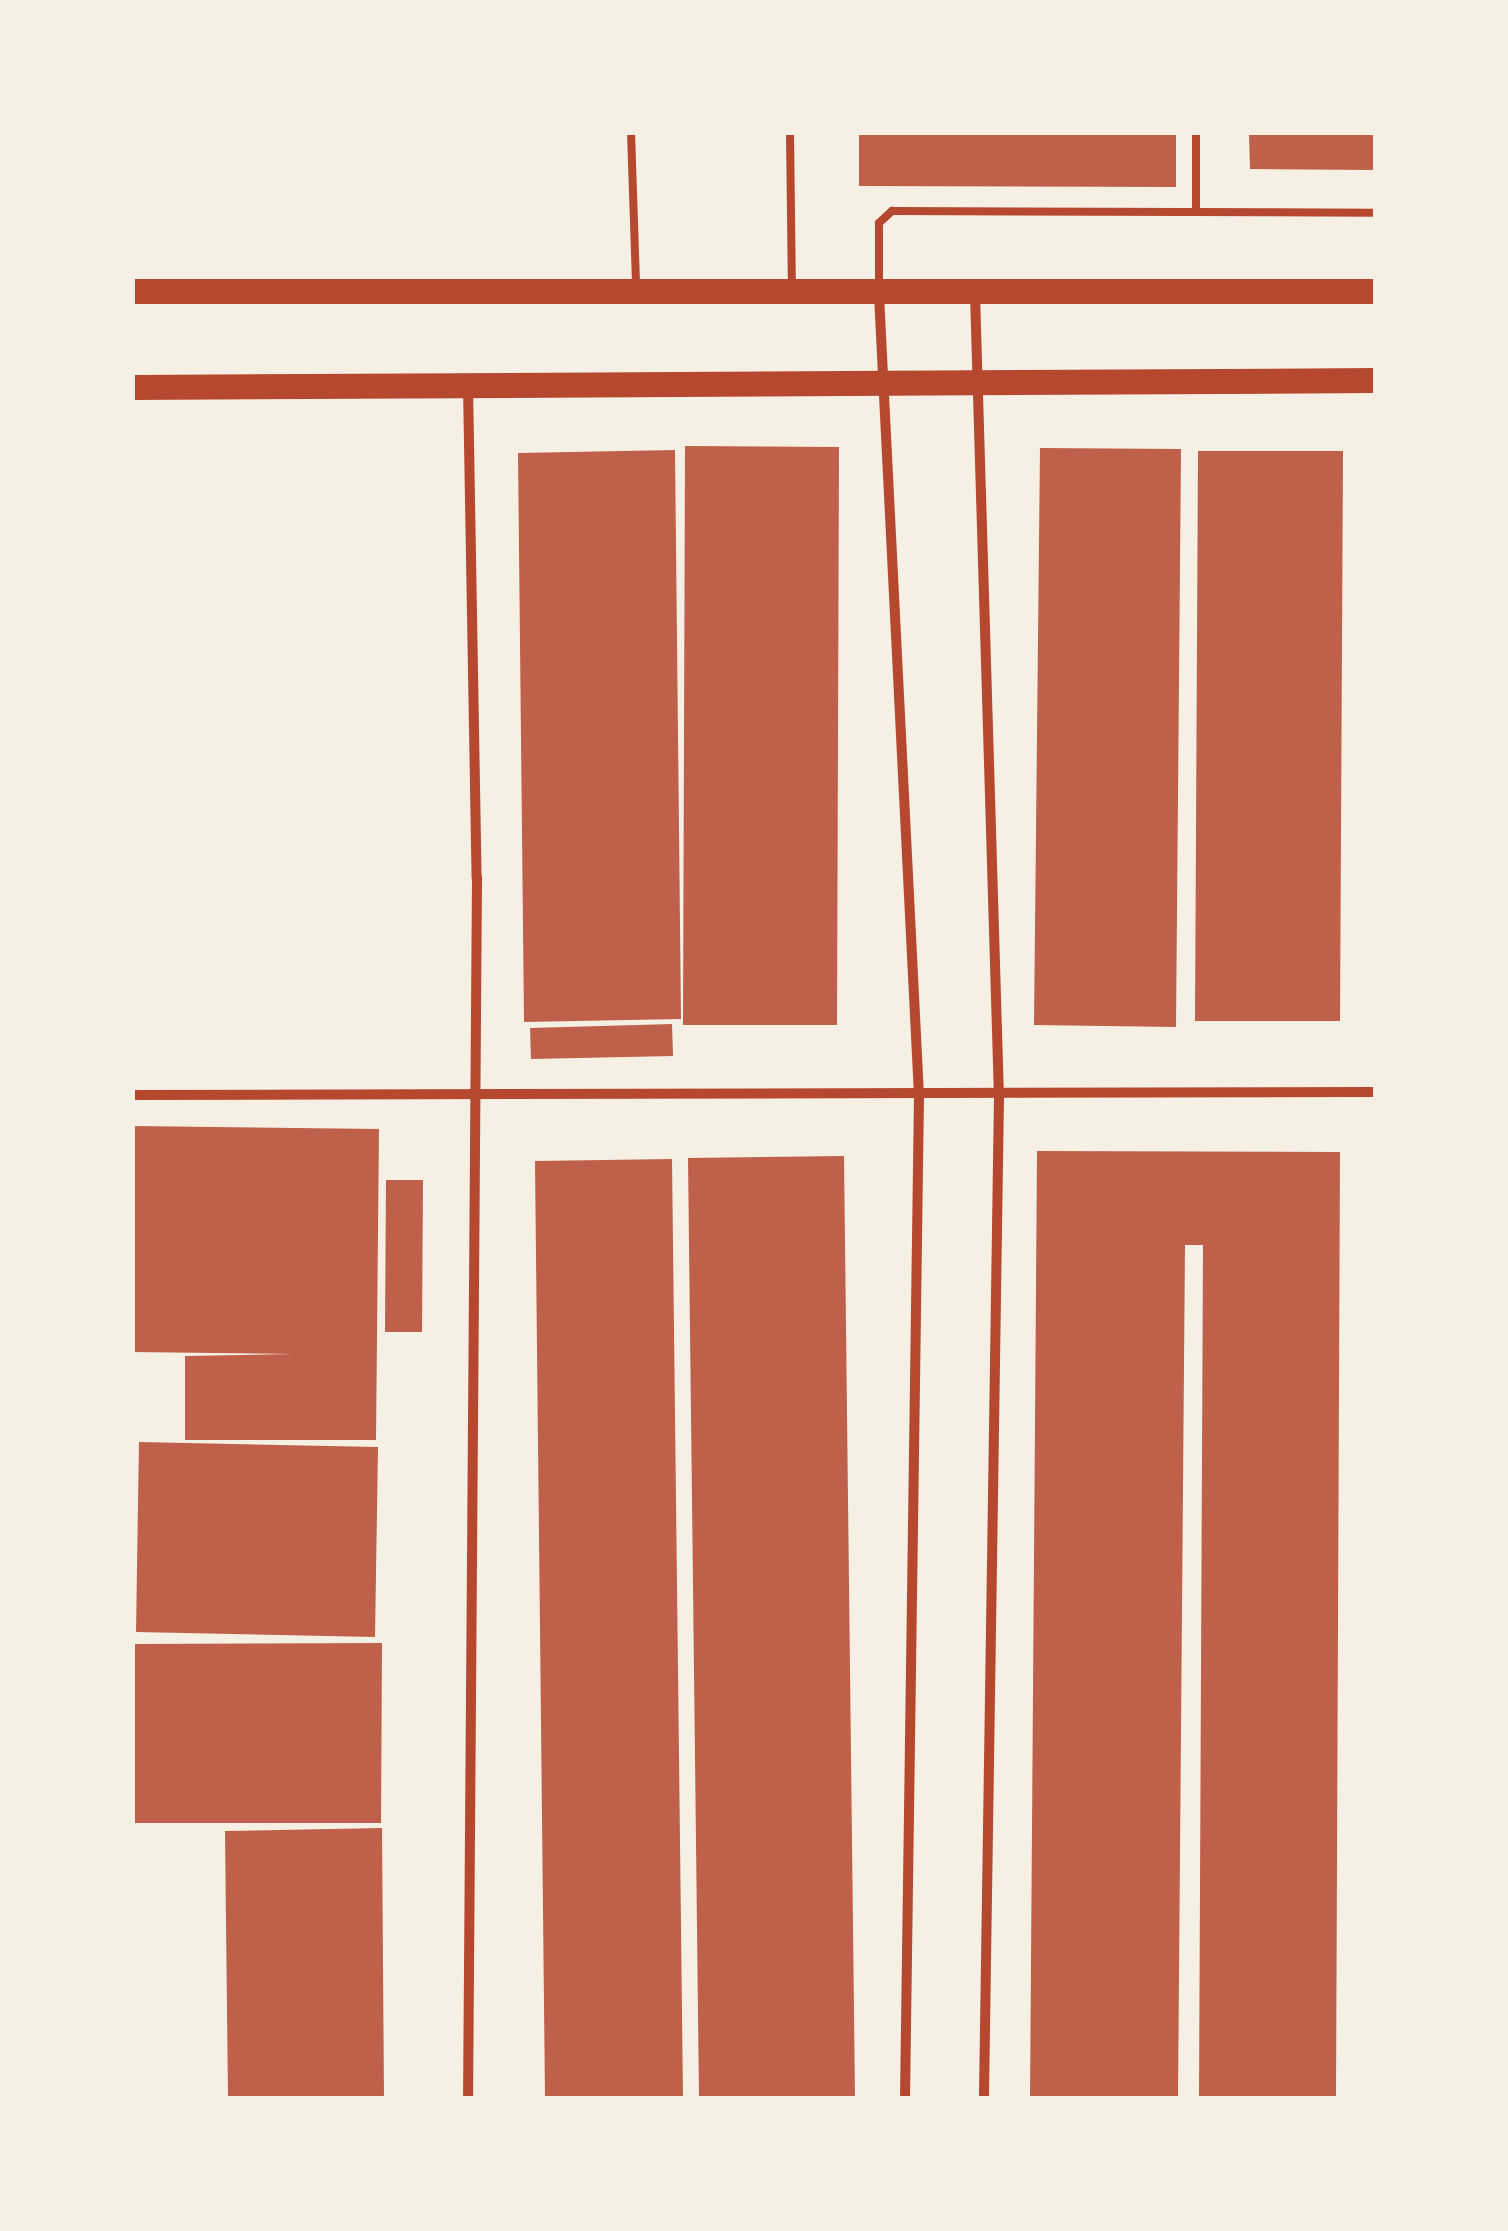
<!DOCTYPE html>
<html>
<head>
<meta charset="utf-8">
<style>
  body { margin:0 }
  #map { position:relative; width:1508px; height:2231px; overflow:hidden; background:#f6efe4; font-family:"DejaVu Sans",sans-serif }
  div>[style] { position:absolute }
  .building>* { inset:0; background:#bf614a }
  .service>* { height:8px; margin:-4px; padding:0 4px; transform-origin:4px; border-radius:4px; background:#b5482f }
  .minor>* { height:10px; margin:-5px; padding:0 5px; transform-origin:5px; border-radius:5px; background:#b5482f }
  .primary>* { height:25px; margin:-12.5px; padding:0 12.5px; transform-origin:12.5px; border-radius:12.5px; background:#b5482f }
  span { translate:-50% -50%; white-space:nowrap; text-align:center; line-height:1.15; -webkit-text-stroke:8px #f6efe4; paint-order:stroke }
  .frame { position:absolute; inset:0; border:135px solid #f6efe4; pointer-events:none }
</style>
</head>
<body>
<div id="map">
  <div class="building">
    <div style="clip-path:polygon(859px 132px,1176px 132px,1176px 187px,859px 186px)"></div>
    <div style="clip-path:polygon(1249px 132px,1376px 132px,1376px 170px,1250px 169px)"></div>
    <div style="clip-path:polygon(685px 446px,839px 447px,837px 1025px,683px 1025px)"></div>
    <div style="clip-path:polygon(1040px 448px,1181px 449px,1176px 1027px,1034px 1025px)"></div>
    <div style="clip-path:polygon(675px 450px,681px 1019px,524px 1022px,518px 453px)"></div>
    <div style="clip-path:polygon(1198px 451px,1343px 451px,1340px 1021px,1195px 1021px)"></div>
    <div style="clip-path:polygon(672px 1024px,673px 1056px,531px 1059px,530px 1028px)"></div>
    <div style="clip-path:polygon(132px 1126px,379px 1129px,376px 1440px,185px 1440px,185px 1356px,294px 1354px,132px 1352px)"></div>
    <div style="clip-path:polygon(1037px 1151px,1340px 1152px,1336px 2098px,1199px 2098px,1203px 1245px,1185px 1245px,1178px 2098px,1030px 2098px)"></div>
    <div style="clip-path:polygon(844px 1156px,855px 2098px,699px 2098px,688px 1158px)"></div>
    <div style="clip-path:polygon(672px 1159px,683px 2098px,545px 2098px,535px 1161px)"></div>
    <div style="clip-path:polygon(386px 1180px,423px 1180px,422px 1332px,385px 1332px)"></div>
    <div style="clip-path:polygon(139px 1442px,378px 1447px,375px 1637px,136px 1632px)"></div>
    <div style="clip-path:polygon(382px 1643px,381px 1823px,132px 1823px,132px 1644px)"></div>
    <div style="clip-path:polygon(382px 1828px,384px 2098px,228px 2098px,225px 1831px)"></div>
  </div>
  <div class="service">
    <div style="left:631px;top:132px;width:154px;rotate:88.1deg"></div>
    <div style="left:790px;top:132px;width:156px;rotate:89.3deg"></div>
    <div style="left:1196px;top:132px;width:80px;rotate:90deg"></div>
    <div style="left:879px;top:285px;width:62px;rotate:-90deg"></div>
    <div style="left:879px;top:223px;width:18px;rotate:-43deg"></div>
    <div style="left:892px;top:211px;width:484px;rotate:0.2deg"></div>
  </div>
  <div class="minor">
    <div style="left:975px;top:294px;width:802px;rotate:88.29deg"></div>
    <div style="left:999px;top:1096px;width:1002px;rotate:90.86deg"></div>
    <div style="left:879px;top:295px;width:802px;rotate:87.14deg"></div>
    <div style="left:919px;top:1096px;width:1002px;rotate:90.8deg"></div>
    <div style="left:468px;top:385px;width:493px;rotate:89deg"></div>
    <div style="left:477px;top:878px;width:1220px;rotate:90.42deg"></div>
    <div style="left:132px;top:1095px;width:1244px;rotate:-0.14deg"></div>
  </div>
  <div class="primary">
    <div style="left:132px;top:291px;width:1244px"></div>
    <div style="left:132px;top:387px;width:1244px;rotate:-0.32deg"></div>
  </div>
  <div class="frame"></div>
</div>
</body>
</html>
